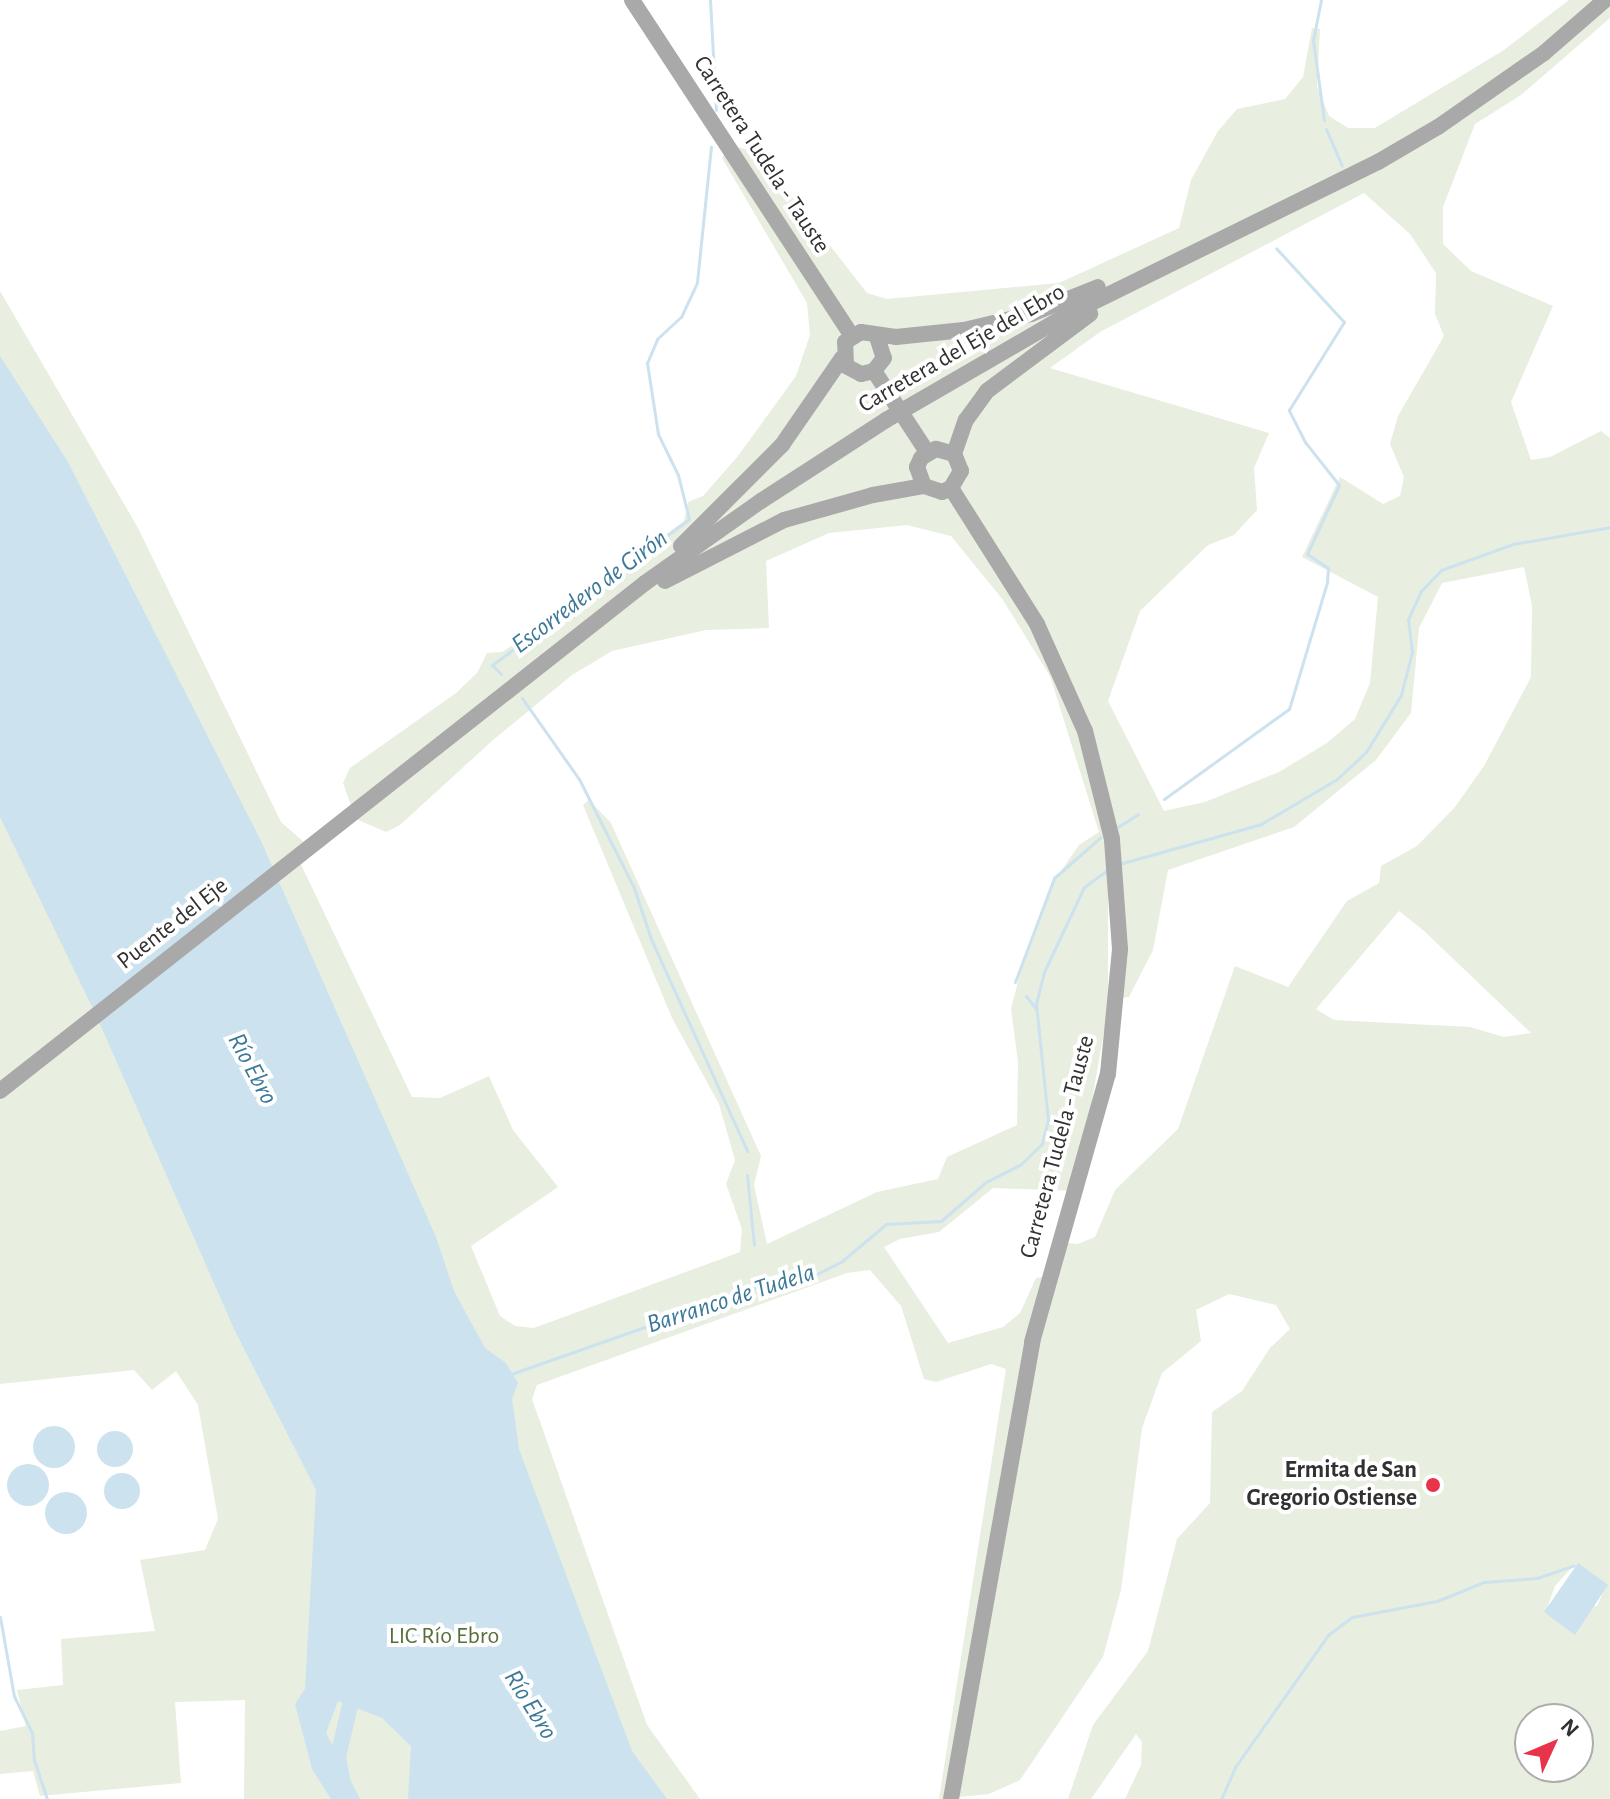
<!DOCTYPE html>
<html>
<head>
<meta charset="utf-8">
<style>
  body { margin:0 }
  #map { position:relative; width:1610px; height:1799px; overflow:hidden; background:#fff; font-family:"Alegreya Sans",sans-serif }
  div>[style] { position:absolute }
  .green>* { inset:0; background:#e8eee0 }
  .water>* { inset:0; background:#cce2ee }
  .round { border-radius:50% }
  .stream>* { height:3px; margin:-1.5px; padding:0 1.5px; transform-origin:1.5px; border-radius:1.5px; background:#cce2ee }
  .river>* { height:16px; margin:-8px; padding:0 8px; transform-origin:8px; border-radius:8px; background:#cce2ee }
  .primary>* { height:16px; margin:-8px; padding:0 8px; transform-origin:8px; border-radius:8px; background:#a9a9a9 }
  .dots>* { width:22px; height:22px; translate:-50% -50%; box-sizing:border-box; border:4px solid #fff; border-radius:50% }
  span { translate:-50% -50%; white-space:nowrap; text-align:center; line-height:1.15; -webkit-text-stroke:8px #fff; paint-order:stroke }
  .street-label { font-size:24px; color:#313131 }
  .poi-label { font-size:24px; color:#313131; font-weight:700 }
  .right { translate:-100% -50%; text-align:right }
  .park-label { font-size:24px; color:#576f3d }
  .water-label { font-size:26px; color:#3c7897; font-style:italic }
  .north { position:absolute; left:1514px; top:1703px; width:80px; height:80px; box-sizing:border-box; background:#fff; border:2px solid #adadad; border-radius:50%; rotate:46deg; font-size:22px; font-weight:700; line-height:32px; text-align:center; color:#313131 }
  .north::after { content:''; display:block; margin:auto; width:28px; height:36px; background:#e9334a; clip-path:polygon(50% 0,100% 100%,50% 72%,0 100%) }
</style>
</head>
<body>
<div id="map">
  <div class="green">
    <div style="clip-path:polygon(evenodd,1569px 0,1610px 0,1610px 18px,1521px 95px,1475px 124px,1443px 207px,1443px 244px,1471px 271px,1553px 306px,1511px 402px,1531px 460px,1550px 457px,1601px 431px,1610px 438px,1610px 1799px,1125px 1799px,1141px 1765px,1142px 1742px,1136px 1734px,1091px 1799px,1068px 1799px,1093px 1725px,1148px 1651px,1177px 1539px,1210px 1503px,1212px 1412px,1242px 1391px,1270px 1348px,1290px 1329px,1276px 1305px,1229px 1294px,1196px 1310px,1201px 1341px,1162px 1373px,1142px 1428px,1121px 1590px,1103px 1657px,1020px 1780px,989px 1794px,939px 1799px,1006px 1369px,991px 1364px,936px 1382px,924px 1379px,901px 1306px,870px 1270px,847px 1273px,537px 1385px,532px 1399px,647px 1725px,700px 1799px,244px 1799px,245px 1700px,175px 1702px,181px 1783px,40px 1796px,33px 1771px,0 1774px,0 1731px,26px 1726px,17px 1690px,63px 1685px,61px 1639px,155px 1631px,140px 1560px,205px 1550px,218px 1519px,198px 1405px,176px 1371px,152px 1390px,134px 1370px,0 1384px,0 291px,138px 528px,281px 822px,306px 844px,297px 856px,412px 1097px,440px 1098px,489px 1076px,513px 1130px,558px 1187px,471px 1246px,500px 1316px,515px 1326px,534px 1328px,740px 1252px,742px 1229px,726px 1184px,735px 1160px,719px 1104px,672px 1018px,583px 805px,589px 800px,611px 823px,761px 1156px,754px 1185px,767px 1244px,877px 1192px,938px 1179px,947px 1157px,1017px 1125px,1018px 1062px,1011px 1009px,1022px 966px,1052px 884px,1079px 845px,1099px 832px,1050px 676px,1003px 600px,951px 536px,907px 525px,829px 533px,766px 561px,769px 628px,706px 630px,612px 651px,572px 675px,493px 740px,400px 825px,386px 832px,347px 815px,353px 811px,343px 783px,350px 768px,456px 693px,477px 673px,487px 653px,502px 652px,523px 639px,684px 521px,688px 502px,703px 496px,738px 456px,796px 376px,810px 335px,807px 303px,722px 158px,730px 145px,757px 152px,867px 293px,887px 299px,1059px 283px,1179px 228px,1191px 180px,1218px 131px,1237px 109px,1285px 99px,1303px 77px,1312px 28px,1320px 29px,1317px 86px,1329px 116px,1348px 128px,1375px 128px,1504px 50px,1569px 0,1364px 193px,1410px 234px,1436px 273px,1435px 314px,1444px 336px,1398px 416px,1390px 444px,1404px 477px,1400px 496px,1383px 504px,1340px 477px,1302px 557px,1378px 597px,1370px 683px,1355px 719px,1327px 743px,1279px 772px,1205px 802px,1164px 811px,1108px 701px,1140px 611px,1208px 545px,1234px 535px,1257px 510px,1254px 468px,1269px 433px,1050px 368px,1100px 332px,1364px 193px,1569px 0,1524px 567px,1532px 606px,1531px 677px,1484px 766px,1455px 807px,1417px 846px,1381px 866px,1379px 883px,1347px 901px,1288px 987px,1235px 966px,1178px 1129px,1115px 1190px,1095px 1237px,1078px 1244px,1055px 1242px,1048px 1276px,1036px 1278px,1020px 1313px,1003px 1327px,948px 1343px,884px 1247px,900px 1239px,939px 1232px,993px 1188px,1076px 1191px,1108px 1009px,1108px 894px,1115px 933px,1113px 999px,1129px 997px,1153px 950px,1168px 870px,1294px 827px,1376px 760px,1411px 713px,1419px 628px,1442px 583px,1524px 567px,1569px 0,1399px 911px,1423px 930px,1531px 1033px,1504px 1037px,1470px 1027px,1334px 1020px,1316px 1009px,1399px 911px,1569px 0,1575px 1564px,1606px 1586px,1597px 1606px,1545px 1614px,1555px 1586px,1575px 1564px,1569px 0,1530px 1719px,1578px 1719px,1578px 1767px,1530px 1767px,1530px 1719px)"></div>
  </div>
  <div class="water">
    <div style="clip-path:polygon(0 356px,68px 462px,261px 841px,436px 1237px,454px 1291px,485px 1348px,506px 1363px,518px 1383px,512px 1399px,519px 1449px,632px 1751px,667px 1799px,408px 1799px,411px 1746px,382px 1718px,338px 1701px,326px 1733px,360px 1799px,331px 1799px,312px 1769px,295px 1704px,305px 1689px,316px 1490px,235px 1331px,96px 1015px,0 817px)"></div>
    <div class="round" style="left:33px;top:1426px;width:42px;height:42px"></div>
    <div class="round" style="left:97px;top:1431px;width:36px;height:36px"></div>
    <div class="round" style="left:7px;top:1464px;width:42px;height:42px"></div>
    <div class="round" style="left:104px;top:1473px;width:36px;height:36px"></div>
    <div class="round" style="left:45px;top:1492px;width:42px;height:42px"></div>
    <div style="clip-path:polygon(1578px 1563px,1608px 1585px,1575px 1635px,1544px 1612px)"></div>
  </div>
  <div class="stream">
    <div style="left:710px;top:0;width:110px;rotate:86.9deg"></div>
    <div style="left:1321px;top:0;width:41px;rotate:101.3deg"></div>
    <div style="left:1313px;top:40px;width:81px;rotate:82.2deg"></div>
    <div style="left:1326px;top:129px;width:40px;rotate:66.6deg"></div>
    <div style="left:501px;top:674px;width:13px;rotate:-135deg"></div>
    <div style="left:492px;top:665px;width:245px;rotate:-36.5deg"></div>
    <div style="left:689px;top:519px;width:45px;rotate:-104deg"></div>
    <div style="left:678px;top:475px;width:46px;rotate:-116deg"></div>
    <div style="left:658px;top:434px;width:72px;rotate:-98.8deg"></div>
    <div style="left:647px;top:363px;width:26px;rotate:-67deg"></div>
    <div style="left:657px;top:339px;width:33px;rotate:-43deg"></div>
    <div style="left:681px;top:317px;width:38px;rotate:-65deg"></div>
    <div style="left:697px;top:282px;width:136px;rotate:-84.1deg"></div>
    <div style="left:522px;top:698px;width:99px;rotate:54.9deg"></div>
    <div style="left:579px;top:779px;width:122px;rotate:63.2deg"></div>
    <div style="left:634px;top:888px;width:54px;rotate:71.6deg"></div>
    <div style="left:651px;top:939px;width:233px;rotate:65.6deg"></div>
    <div style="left:1164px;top:799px;width:154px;rotate:-35.8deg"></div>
    <div style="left:1289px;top:709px;width:133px;rotate:-73.3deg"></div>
    <div style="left:1327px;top:582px;width:14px;rotate:-86deg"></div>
    <div style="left:1328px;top:568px;width:25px;rotate:-146deg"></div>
    <div style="left:1307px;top:554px;width:76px;rotate:-65.1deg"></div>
    <div style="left:1339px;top:485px;width:55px;rotate:-128.3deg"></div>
    <div style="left:1305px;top:442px;width:36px;rotate:-117deg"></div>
    <div style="left:1289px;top:410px;width:104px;rotate:-58deg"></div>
    <div style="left:1344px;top:322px;width:100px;rotate:-132.6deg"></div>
    <div style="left:1116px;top:828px;width:26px;rotate:-32deg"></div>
    <div style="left:1119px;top:864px;width:148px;rotate:-15.7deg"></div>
    <div style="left:1261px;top:824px;width:88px;rotate:-30.6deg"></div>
    <div style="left:1337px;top:779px;width:40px;rotate:-43deg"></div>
    <div style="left:1366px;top:752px;width:67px;rotate:-58.4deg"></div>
    <div style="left:1401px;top:695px;width:44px;rotate:-75.7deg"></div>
    <div style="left:1412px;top:652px;width:33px;rotate:-97deg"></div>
    <div style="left:1408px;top:619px;width:31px;rotate:-65deg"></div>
    <div style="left:1421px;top:591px;width:29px;rotate:-46deg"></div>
    <div style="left:1441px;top:570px;width:77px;rotate:-19.9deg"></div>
    <div style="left:1513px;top:544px;width:98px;rotate:-9.9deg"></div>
    <div style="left:1015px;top:982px;width:111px;rotate:-69.4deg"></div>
    <div style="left:1054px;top:878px;width:62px;rotate:-41.1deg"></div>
    <div style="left:1026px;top:996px;width:16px;rotate:52deg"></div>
    <div style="left:747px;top:1175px;width:70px;rotate:84.3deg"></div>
    <div style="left:511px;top:1374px;width:271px;rotate:-19.4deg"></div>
    <div style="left:767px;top:1284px;width:47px;rotate:-9.9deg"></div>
    <div style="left:813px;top:1276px;width:33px;rotate:-27deg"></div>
    <div style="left:842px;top:1261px;width:57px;rotate:-40.1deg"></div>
    <div style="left:886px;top:1224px;width:55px;rotate:-3.1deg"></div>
    <div style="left:941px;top:1221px;width:60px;rotate:-40.9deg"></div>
    <div style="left:986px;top:1182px;width:39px;rotate:-27deg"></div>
    <div style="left:1021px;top:1164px;width:29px;rotate:-44deg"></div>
    <div style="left:1042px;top:1144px;width:25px;rotate:-76deg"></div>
    <div style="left:1048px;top:1120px;width:117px;rotate:-95.9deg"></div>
    <div style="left:1036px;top:1004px;width:33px;rotate:-76deg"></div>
    <div style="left:1044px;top:972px;width:94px;rotate:-64.8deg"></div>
    <div style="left:1084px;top:887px;width:31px;rotate:-36deg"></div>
    <div style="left:0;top:1617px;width:80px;rotate:80deg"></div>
    <div style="left:14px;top:1696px;width:41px;rotate:64.1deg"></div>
    <div style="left:32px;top:1733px;width:27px;rotate:86deg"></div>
    <div style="left:34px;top:1760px;width:41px;rotate:71.6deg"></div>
    <div style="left:1221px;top:1799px;width:35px;rotate:-66deg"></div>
    <div style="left:1235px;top:1767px;width:161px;rotate:-54.8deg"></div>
    <div style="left:1328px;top:1635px;width:30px;rotate:-37deg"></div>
    <div style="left:1352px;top:1617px;width:86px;rotate:-10.7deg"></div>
    <div style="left:1437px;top:1601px;width:51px;rotate:-22deg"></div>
    <div style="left:1484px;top:1582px;width:53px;rotate:-4.3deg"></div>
    <div style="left:1537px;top:1578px;width:39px;rotate:-19deg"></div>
  </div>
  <div class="river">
    <div style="left:346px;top:1799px;width:43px;rotate:-100.8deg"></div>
    <div style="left:338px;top:1757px;width:75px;rotate:-76.9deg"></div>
  </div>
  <div class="primary">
    <div style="left:632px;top:0;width:400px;rotate:56.8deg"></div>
    <div style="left:877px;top:337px;width:22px;rotate:72deg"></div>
    <div style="left:884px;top:358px;width:16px;rotate:128deg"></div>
    <div style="left:874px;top:371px;width:13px;rotate:167deg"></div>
    <div style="left:861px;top:374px;width:17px;rotate:-152deg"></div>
    <div style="left:846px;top:366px;width:24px;rotate:-92deg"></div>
    <div style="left:845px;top:342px;width:19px;rotate:-32deg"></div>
    <div style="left:861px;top:332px;width:35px;rotate:8deg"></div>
    <div style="left:896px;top:337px;width:68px;rotate:-5.9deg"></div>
    <div style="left:964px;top:330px;width:69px;rotate:-13.4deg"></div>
    <div style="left:1031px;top:314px;width:72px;rotate:-21.9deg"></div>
    <div style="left:874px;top:371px;width:97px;rotate:56.8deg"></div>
    <div style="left:954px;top:454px;width:36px;rotate:-71deg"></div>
    <div style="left:966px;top:420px;width:36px;rotate:-54deg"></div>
    <div style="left:987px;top:391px;width:129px;rotate:-36.8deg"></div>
    <div style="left:681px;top:546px;width:143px;rotate:-45deg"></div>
    <div style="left:782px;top:445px;width:106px;rotate:-55.4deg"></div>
    <div style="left:665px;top:581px;width:134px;rotate:-27.1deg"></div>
    <div style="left:784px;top:520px;width:92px;rotate:-15.7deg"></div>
    <div style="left:873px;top:495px;width:52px;rotate:-10deg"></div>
    <div style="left:924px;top:486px;width:19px;rotate:18deg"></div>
    <div style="left:942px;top:492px;width:10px;rotate:-24deg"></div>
    <div style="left:951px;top:488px;width:20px;rotate:-60deg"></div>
    <div style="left:961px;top:471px;width:18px;rotate:-112deg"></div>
    <div style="left:954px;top:454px;width:19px;rotate:-164deg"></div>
    <div style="left:936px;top:449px;width:17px;rotate:149deg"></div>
    <div style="left:921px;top:458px;width:10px;rotate:114deg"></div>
    <div style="left:917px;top:467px;width:20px;rotate:70deg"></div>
    <div style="left:0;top:1091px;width:821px;rotate:-38.22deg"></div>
    <div style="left:645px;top:583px;width:142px;rotate:-35.3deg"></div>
    <div style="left:761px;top:501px;width:149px;rotate:-32.9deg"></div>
    <div style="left:886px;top:420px;width:209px;rotate:-30.1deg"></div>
    <div style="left:1067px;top:315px;width:347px;rotate:-26.2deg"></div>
    <div style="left:1378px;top:162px;width:69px;rotate:-30.3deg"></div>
    <div style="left:1438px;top:127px;width:129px;rotate:-34.9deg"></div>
    <div style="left:1544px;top:53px;width:81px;rotate:-41deg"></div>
    <div style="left:951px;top:1799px;width:464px;rotate:-79.9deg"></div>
    <div style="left:1032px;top:1342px;width:279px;rotate:-74.2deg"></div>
    <div style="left:1108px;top:1074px;width:126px;rotate:-84.5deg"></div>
    <div style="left:1120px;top:949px;width:110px;rotate:-94.2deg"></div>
    <div style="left:1112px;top:839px;width:111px;rotate:-104deg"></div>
    <div style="left:1085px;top:731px;width:117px;rotate:-114.2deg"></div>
    <div style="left:1037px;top:624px;width:161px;rotate:-122.3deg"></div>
  </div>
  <div class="dots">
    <div style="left:1433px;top:1485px;background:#e9334a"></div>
  </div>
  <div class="street-label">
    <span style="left:761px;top:155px;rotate:57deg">Carretera Tudela - Tauste</span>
    <span style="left:962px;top:349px;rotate:-30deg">Carretera del Eje del Ebro</span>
    <span style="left:173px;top:924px;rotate:-38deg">Puente del Eje</span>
    <span style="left:1058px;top:1147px;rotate:-75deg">Carretera Tudela - Tauste</span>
  </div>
  <div class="poi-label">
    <span class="right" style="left:1417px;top:1485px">Ermita de San<br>Gregorio Ostiense</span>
  </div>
  <div class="park-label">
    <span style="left:444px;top:1637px">LIC Río Ebro</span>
  </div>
  <div class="water-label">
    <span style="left:590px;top:592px;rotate:-37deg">Escorredero de Girón</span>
    <span style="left:252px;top:1069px;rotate:62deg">Río Ebro</span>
    <span style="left:731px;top:1299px;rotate:-18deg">Barranco de Tudela</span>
    <span style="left:530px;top:1705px;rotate:58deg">Río Ebro</span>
  </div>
  <div class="north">N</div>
</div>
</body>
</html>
